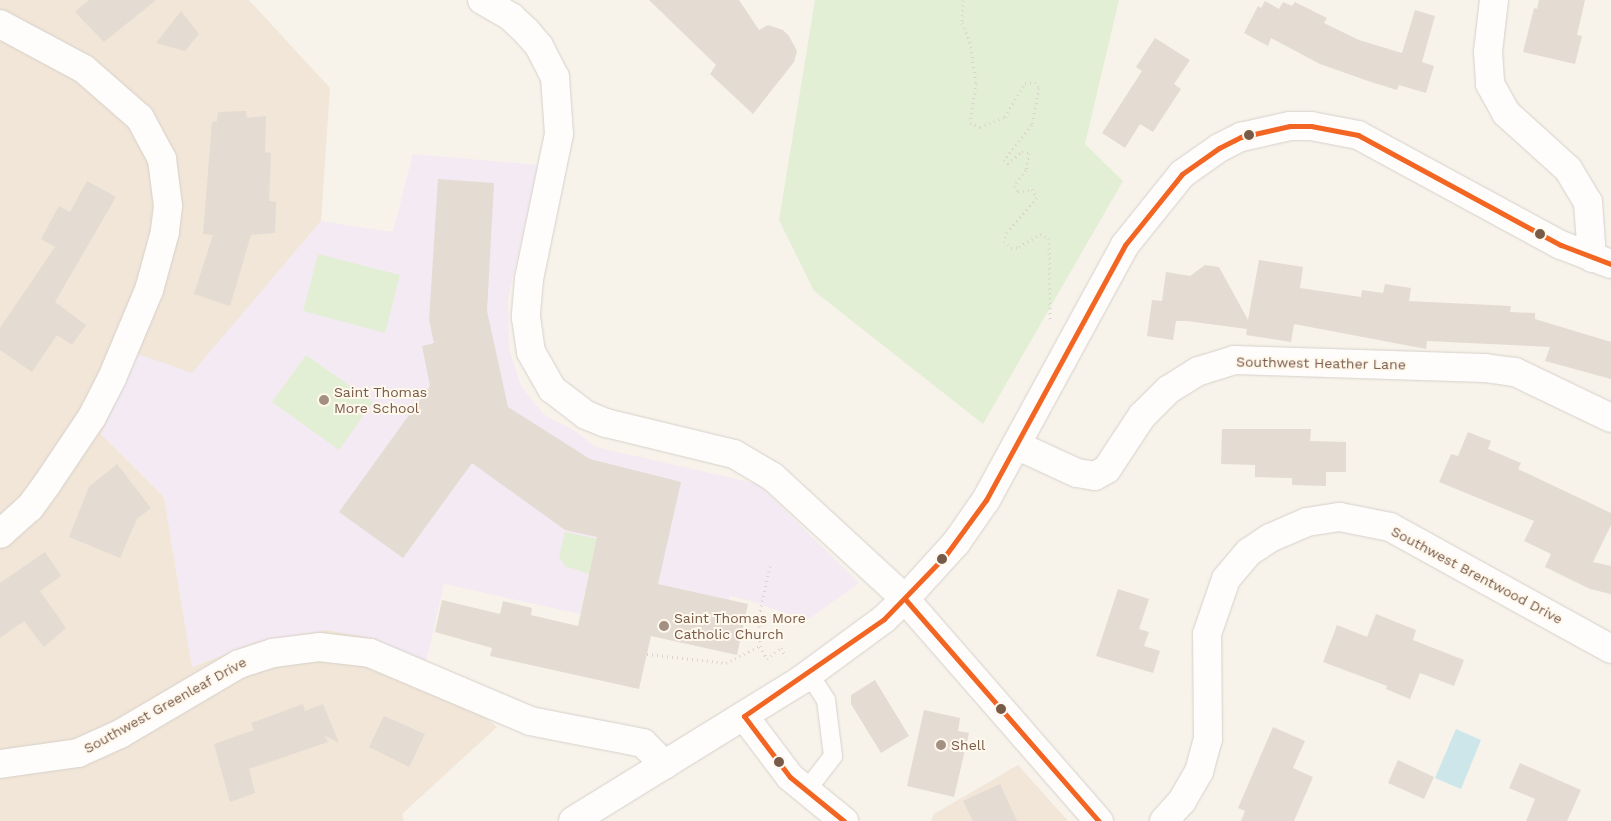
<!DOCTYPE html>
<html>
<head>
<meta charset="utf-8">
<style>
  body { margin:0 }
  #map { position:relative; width:1611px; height:821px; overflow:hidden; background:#f7f3eb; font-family:"Work Sans",sans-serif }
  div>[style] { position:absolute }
  .residential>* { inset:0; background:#f1e6d8 }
  .education>* { inset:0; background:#f4eaf3 }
  .green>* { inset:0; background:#e3efd5 }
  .water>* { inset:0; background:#cce6e9 }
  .building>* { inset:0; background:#e4dbd2 }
  .path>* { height:3px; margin-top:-1.5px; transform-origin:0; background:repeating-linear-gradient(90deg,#dbd3cd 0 1px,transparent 0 5px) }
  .roads { filter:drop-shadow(0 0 1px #d6d0c9) drop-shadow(0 0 1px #d6d0c9) }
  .lane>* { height:18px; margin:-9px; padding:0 9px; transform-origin:9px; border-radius:9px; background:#fefdfc }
  .street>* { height:28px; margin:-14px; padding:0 14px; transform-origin:14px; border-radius:14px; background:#fefdfc }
  .secondary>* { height:28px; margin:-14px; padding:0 14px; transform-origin:14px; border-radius:14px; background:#fefdfc }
  .bus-1>* { height:5px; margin:-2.5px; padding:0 2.5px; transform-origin:2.5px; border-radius:2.5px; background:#f26522 }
  .dots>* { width:14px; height:14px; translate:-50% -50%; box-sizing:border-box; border:2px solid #fff8ed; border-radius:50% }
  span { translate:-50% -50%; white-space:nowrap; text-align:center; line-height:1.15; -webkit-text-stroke:4px #fff8ed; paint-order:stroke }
  .street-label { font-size:14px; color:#785a49 }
  .poi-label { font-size:14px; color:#785a49 }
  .left { translate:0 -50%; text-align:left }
</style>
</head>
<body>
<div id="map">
  <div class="residential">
    <div style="clip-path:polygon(0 0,249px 0,330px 88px,321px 221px,192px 374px,101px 434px,164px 497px,192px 667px,255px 642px,326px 630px,349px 632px,372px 638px,425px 666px,497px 727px,402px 814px,404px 821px,0 821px)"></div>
    <div style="clip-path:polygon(1018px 765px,1068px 821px,931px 821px,934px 814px)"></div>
  </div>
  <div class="education">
    <div style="clip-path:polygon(413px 154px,538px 165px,508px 299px,509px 349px,521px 386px,544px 415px,573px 430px,596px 447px,758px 484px,859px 583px,806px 621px,749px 600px,730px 596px,729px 600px,658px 584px,659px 580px,589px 574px,580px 614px,444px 584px,425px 666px,372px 638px,326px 630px,255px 642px,192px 667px,164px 497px,101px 434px,138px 354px,192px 373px,321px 221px,393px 232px)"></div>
  </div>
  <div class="green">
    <div style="clip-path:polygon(815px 0,1119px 0,1085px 144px,1123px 181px,983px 424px,814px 291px,779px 220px)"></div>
    <div style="clip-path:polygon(318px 254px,400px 275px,385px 333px,303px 311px)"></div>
    <div style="clip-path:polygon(306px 355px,373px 402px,339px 450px,272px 402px)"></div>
    <div style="clip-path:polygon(565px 532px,609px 541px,589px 574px,565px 566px,559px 557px)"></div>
  </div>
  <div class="water">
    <div style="clip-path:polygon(1456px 729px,1481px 740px,1461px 789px,1435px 778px)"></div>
  </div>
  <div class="building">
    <div style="clip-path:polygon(89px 0,156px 0,104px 42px,75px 12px)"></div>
    <div style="clip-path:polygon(649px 0,739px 0,759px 30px,768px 25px,783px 30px,789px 36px,797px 51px,794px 62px,753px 114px,710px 74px,716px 65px)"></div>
    <div style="clip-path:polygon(1539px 0,1585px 0,1577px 35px,1582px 36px,1575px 64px,1523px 52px,1534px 8px,1537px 9px)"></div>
    <div style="clip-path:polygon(1265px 1px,1279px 9px,1283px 2px,1292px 6px,1295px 2px,1327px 18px,1324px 23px,1359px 40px,1402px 53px,1415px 10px,1435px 16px,1422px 62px,1434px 66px,1426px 93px,1399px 85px,1397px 90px,1368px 81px,1320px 64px,1271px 38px,1268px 46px,1244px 33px,1258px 6px,1261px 8px)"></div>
    <div style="clip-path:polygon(181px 11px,199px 34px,185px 51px,156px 43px)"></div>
    <div style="clip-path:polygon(1155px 38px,1190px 60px,1174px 84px,1181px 89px,1153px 132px,1140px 124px,1125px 148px,1102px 133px,1142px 71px,1136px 67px)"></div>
    <div style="clip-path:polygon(246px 111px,247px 118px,266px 116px,265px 152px,271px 153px,269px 201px,276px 202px,275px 233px,251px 235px,230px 306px,194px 294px,213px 235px,203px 234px,212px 122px,217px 121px,218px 112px)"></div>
    <div style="clip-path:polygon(438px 179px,494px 183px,487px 311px,508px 407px,590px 459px,681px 482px,658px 584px,748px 604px,737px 655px,651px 636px,639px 689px,490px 656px,492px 648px,435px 632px,442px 600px,500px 614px,503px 601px,532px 608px,531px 615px,578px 626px,597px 537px,565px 530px,472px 463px,403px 558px,339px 512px,430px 386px,422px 346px,434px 343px,429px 320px)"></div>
    <div style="clip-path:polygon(87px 181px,116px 197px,55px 302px,86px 325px,72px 345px,57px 335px,32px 372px,0 350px,0 328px,55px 247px,41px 239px,59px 206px,70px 212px)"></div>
    <div style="clip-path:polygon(1259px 260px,1303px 267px,1300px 288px,1361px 297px,1362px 290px,1383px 293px,1385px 284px,1411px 288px,1409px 301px,1511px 306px,1510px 312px,1535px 313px,1535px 319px,1611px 342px,1611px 379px,1545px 361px,1550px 347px,1427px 341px,1426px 349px,1294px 324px,1291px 342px,1246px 335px,1247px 329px,1187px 321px,1176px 321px,1173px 340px,1147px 336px,1152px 300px,1162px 301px,1166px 272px,1190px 276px,1205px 265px,1219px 267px,1248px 320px)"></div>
    <div style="clip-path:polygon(1222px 429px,1311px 429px,1310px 441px,1346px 442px,1346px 472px,1326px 472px,1326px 486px,1292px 485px,1292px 478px,1255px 477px,1255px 465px,1221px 464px)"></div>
    <div style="clip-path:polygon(1468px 432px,1491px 441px,1488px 449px,1521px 463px,1518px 469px,1611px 513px,1611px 525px,1593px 562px,1611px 566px,1611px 594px,1590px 589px,1545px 567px,1551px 554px,1524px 541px,1534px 521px,1439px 482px,1451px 454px,1458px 456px)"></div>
    <div style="clip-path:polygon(117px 464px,151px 508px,137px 519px,120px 558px,69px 537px,89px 487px)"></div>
    <div style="clip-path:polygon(45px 552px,61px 576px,40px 591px,66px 628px,44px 647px,24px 621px,0 638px,0 583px)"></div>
    <div style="clip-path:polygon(1118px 589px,1149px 599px,1139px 629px,1149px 632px,1144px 646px,1160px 651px,1153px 673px,1096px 656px)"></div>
    <div style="clip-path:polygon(1376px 614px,1416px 630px,1413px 640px,1464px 660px,1454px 686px,1420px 673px,1410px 699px,1386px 689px,1387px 686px,1323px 662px,1337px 625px,1367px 637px)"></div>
    <div style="clip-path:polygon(875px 680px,909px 736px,881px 753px,851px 704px,851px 695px)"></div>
    <div style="clip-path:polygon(303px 704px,305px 711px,323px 704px,339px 743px,324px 735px,328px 742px,249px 769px,255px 793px,230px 802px,214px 744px,254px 730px,251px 723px)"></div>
    <div style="clip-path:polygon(924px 710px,960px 718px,958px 731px,969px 733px,954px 797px,907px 786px)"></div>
    <div style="clip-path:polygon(384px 716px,425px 734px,409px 767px,369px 747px)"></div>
    <div style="clip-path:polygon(1273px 727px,1305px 741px,1293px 768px,1313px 777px,1294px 821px,1241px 821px,1245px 811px,1238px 808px)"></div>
    <div style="clip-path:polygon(1398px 760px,1434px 777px,1424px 799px,1388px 783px)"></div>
    <div style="clip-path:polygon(1520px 763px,1581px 790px,1567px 821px,1526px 821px,1535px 799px,1509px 788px)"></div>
    <div style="clip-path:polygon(1000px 784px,1017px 821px,973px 821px,963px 801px)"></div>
  </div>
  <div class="path">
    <div style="left:963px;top:0;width:23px;rotate:92deg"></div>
    <div style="left:962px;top:23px;width:21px;rotate:67deg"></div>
    <div style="left:970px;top:42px;width:41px;rotate:81.7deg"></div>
    <div style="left:976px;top:83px;width:40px;rotate:98.5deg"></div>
    <div style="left:970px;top:123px;width:11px;rotate:22deg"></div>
    <div style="left:980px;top:127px;width:27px;rotate:-22deg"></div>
    <div style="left:1005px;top:117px;width:39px;rotate:-60deg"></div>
    <div style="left:1025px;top:83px;width:10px;rotate:-6deg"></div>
    <div style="left:1035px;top:82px;width:7px;rotate:56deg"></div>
    <div style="left:1039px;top:88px;width:38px;rotate:101deg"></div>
    <div style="left:1032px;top:125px;width:45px;rotate:128.7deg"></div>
    <div style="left:1004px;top:160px;width:6px;rotate:45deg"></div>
    <div style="left:1008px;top:164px;width:19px;rotate:-43deg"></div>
    <div style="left:1022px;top:151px;width:7px;rotate:16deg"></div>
    <div style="left:1029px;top:153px;width:17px;rotate:100deg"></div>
    <div style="left:1026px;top:170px;width:20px;rotate:127deg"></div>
    <div style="left:1014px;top:186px;width:7px;rotate:56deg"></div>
    <div style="left:1018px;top:192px;width:14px;rotate:-12deg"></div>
    <div style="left:1032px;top:189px;width:10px;rotate:61deg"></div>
    <div style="left:1037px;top:198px;width:45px;rotate:131.4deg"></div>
    <div style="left:1007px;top:232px;width:9px;rotate:108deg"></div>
    <div style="left:1004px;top:241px;width:10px;rotate:45deg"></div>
    <div style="left:1011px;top:248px;width:8px;rotate:-7deg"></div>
    <div style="left:1019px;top:247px;width:25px;rotate:-32deg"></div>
    <div style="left:1040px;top:234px;width:10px;rotate:24deg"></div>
    <div style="left:1049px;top:238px;width:82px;rotate:89.3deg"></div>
    <div style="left:770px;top:566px;width:51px;rotate:102.4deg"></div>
    <div style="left:759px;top:616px;width:30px;rotate:88deg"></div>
    <div style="left:760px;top:646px;width:15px;rotate:62deg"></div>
    <div style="left:767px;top:659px;width:18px;rotate:-38deg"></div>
    <div style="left:781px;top:648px;width:10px;rotate:61deg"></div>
    <div style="left:647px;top:654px;width:80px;rotate:6.5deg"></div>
    <div style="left:726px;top:663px;width:38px;rotate:-27deg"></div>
  </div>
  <div class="roads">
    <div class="lane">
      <div style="left:806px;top:791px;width:44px;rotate:-52.4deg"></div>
      <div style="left:833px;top:756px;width:56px;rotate:-97.1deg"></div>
      <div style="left:826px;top:700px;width:31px;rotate:-123deg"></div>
    </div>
    <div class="street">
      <div style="left:1494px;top:0;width:52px;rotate:96.6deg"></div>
      <div style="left:1488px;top:52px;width:32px;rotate:86deg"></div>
      <div style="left:1490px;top:84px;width:33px;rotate:61deg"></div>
      <div style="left:1506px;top:113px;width:84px;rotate:42.1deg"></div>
      <div style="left:1568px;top:169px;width:39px;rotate:59deg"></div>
      <div style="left:1588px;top:202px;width:56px;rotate:85.9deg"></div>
      <div style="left:0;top:24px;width:95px;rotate:28.2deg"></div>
      <div style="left:84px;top:69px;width:74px;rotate:41.2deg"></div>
      <div style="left:140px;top:118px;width:47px;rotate:61.8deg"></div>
      <div style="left:162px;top:159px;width:47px;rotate:82.7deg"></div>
      <div style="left:168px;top:206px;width:26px;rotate:97deg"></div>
      <div style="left:165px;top:232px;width:60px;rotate:105.4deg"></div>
      <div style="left:149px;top:290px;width:95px;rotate:112.8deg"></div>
      <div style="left:112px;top:378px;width:44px;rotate:117.1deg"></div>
      <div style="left:92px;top:417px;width:81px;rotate:123.9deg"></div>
      <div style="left:47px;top:484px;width:29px;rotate:126deg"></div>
      <div style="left:30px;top:507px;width:40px;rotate:138deg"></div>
      <div style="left:1016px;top:445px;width:67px;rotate:24.7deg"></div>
      <div style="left:1077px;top:473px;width:18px;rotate:9deg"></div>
      <div style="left:1095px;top:476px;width:14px;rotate:-30deg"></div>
      <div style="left:1107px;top:469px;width:64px;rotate:-56.6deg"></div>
      <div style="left:1142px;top:416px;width:37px;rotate:-45deg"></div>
      <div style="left:1168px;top:390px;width:36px;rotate:-32deg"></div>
      <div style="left:1199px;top:371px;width:37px;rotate:-17deg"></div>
      <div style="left:1234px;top:360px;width:251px;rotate:1.8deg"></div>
      <div style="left:1485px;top:368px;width:30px;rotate:8deg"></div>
      <div style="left:1515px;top:372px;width:106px;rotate:25.6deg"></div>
      <div style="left:0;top:764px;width:79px;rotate:-8deg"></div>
      <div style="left:78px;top:753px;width:46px;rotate:-24.3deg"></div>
      <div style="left:120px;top:734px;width:138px;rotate:-30.5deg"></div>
      <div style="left:239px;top:664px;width:36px;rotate:-18deg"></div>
      <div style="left:273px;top:653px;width:46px;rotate:-7.4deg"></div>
      <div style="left:319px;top:647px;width:51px;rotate:6.7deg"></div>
      <div style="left:370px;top:653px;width:174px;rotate:23deg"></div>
      <div style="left:530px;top:721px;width:115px;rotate:11deg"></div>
      <div style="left:643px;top:743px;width:31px;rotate:45deg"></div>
      <div style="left:1164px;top:821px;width:27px;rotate:-48deg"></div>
      <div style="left:1182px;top:801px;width:34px;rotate:-60deg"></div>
      <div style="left:1199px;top:772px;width:34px;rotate:-75deg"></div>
      <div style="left:1208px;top:739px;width:105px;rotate:-90.5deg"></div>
      <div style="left:1207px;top:634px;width:58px;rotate:-70.9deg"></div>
      <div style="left:1226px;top:579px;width:35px;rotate:-50deg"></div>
      <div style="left:1249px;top:552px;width:25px;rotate:-34deg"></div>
      <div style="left:1270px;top:538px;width:40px;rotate:-23.4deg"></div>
      <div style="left:1307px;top:522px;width:33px;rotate:-9deg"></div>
      <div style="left:1340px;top:517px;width:51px;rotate:11.3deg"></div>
      <div style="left:1390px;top:527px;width:252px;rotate:28.9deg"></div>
    </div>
    <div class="secondary">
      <div style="left:482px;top:0;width:34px;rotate:30deg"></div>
      <div style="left:511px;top:17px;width:21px;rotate:43deg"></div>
      <div style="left:526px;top:31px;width:20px;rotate:49deg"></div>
      <div style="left:539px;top:46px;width:35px;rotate:63deg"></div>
      <div style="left:555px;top:77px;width:57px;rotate:86deg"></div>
      <div style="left:559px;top:134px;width:148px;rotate:101.7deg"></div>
      <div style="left:529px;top:279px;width:38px;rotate:95deg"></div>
      <div style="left:526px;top:317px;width:35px;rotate:82deg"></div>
      <div style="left:531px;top:352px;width:43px;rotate:60.4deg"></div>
      <div style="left:552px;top:389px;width:43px;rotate:37.4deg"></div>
      <div style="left:586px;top:415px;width:22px;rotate:22deg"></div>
      <div style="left:606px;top:423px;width:132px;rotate:13.6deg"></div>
      <div style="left:734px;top:454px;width:45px;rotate:30.5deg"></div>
      <div style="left:773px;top:477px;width:180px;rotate:42.7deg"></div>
      <div style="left:905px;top:599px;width:295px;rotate:48.9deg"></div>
      <div style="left:744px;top:716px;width:76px;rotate:53deg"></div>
      <div style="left:790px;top:777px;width:70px;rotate:39.2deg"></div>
      <div style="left:573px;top:821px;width:268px;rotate:-31.7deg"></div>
      <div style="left:801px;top:680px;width:103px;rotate:-36.3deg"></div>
      <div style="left:884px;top:619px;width:29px;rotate:-44deg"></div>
      <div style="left:905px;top:599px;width:76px;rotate:-47.7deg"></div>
      <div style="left:956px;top:543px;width:52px;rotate:-55.1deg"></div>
      <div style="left:986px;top:500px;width:290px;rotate:-61.4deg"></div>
      <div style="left:1125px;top:245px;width:91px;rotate:-51.2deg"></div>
      <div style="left:1182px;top:174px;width:45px;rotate:-35.1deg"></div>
      <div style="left:1219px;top:148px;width:25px;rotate:-27deg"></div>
      <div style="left:1241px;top:137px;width:50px;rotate:-12.7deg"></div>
      <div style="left:1290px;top:126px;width:21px"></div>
      <div style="left:1311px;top:126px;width:48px;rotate:10.8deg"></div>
      <div style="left:1358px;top:135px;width:231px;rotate:28.5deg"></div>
      <div style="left:1561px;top:245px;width:53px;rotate:20.8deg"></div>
    </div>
  </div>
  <div class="bus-1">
    <div style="left:905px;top:599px;width:295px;rotate:48.9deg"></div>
    <div style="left:744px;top:716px;width:170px;rotate:-34.7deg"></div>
    <div style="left:884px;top:619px;width:88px;rotate:-45.9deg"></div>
    <div style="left:945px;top:556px;width:69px;rotate:-53.8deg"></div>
    <div style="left:986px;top:500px;width:290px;rotate:-61.4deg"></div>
    <div style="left:1125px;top:245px;width:91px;rotate:-51.2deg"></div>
    <div style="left:1182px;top:174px;width:45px;rotate:-35.1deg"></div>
    <div style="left:1219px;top:148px;width:25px;rotate:-27deg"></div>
    <div style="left:1241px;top:137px;width:50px;rotate:-12.7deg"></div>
    <div style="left:1290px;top:126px;width:21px"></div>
    <div style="left:1311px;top:126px;width:48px;rotate:10.8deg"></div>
    <div style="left:1358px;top:135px;width:231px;rotate:28.5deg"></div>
    <div style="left:1561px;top:245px;width:53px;rotate:20.8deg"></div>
    <div style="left:744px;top:716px;width:76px;rotate:53deg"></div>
    <div style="left:790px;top:777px;width:70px;rotate:39.2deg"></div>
  </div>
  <div class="dots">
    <div style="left:1249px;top:135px;background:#785a49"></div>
    <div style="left:1540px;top:234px;background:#785a49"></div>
    <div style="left:324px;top:400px;background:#a49082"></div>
    <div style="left:942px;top:559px;background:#785a49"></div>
    <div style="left:664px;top:626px;background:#a49082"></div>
    <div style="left:1001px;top:709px;background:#785a49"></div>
    <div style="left:941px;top:745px;background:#a49082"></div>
    <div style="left:779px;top:762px;background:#785a49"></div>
  </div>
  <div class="street-label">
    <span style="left:1321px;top:363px;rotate:1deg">Southwest Heather Lane</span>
    <span style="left:1477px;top:575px;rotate:28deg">Southwest Brentwood Drive</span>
    <span style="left:165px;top:705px;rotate:-29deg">Southwest Greenleaf Drive</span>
  </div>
  <div class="poi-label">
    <span class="left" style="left:334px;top:400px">Saint Thomas<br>More School</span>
    <span class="left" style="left:674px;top:626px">Saint Thomas More<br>Catholic Church</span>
    <span class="left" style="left:951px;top:745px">Shell</span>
  </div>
</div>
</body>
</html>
